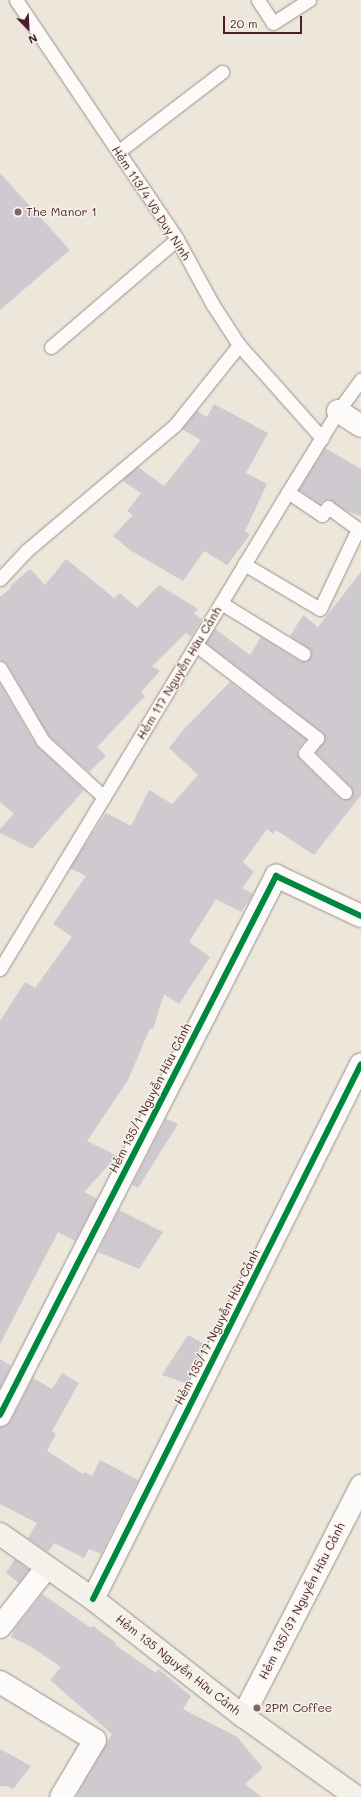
<!DOCTYPE html>
<html>
<head>
<meta charset="utf-8">
<style>
  body { margin:0 }
  #map { position:relative; width:361px; height:1797px; overflow:hidden; background:#ece6db; font-family:Mali,sans-serif }
  div>[style] { position:absolute }
  .building>* { inset:0; background:#cfc9d0 }
  .roads { filter:drop-shadow(0 0 1px #9a908c) drop-shadow(0 0 1px #9a908c) }
  .lane>* { height:13px; margin:-6.5px; padding:0 6.5px; transform-origin:6.5px; border-radius:6.5px; background:#fcfbfa }
  .street>* { height:22px; margin:-11px; padding:0 11px; transform-origin:11px; border-radius:11px; background:#fcfbfa }
  .secondary>* { height:22px; margin:-11px; padding:0 11px; transform-origin:11px; border-radius:11px; background:#f4f1eb }
  .cycleway>* { height:6px; margin:-3px; padding:0 3px; transform-origin:3px; border-radius:3px; background:#00873e }
  .dots>* { width:11px; height:11px; translate:-50% -50%; box-sizing:border-box; border:2px solid #f7f3e8; border-radius:50% }
  span { translate:-50% -50%; white-space:nowrap; text-align:center; line-height:1.15; -webkit-text-stroke:3px #f7f3e8; paint-order:stroke }
  .street-label { font-size:12px; color:#4a1f2b }
  .poi-label { font-size:12px; color:#4a1f2b }
  .left { translate:0 -50%; text-align:left }
  .north { position:absolute; left:8px; top:8px; width:40px; height:40px; -webkit-text-stroke:3px #f7f3e8; paint-order:stroke; rotate:156deg; font-size:11px; font-weight:700; line-height:16px; text-align:center; color:#4a1f2b }
  .north::after { content:''; display:block; margin:auto; width:14px; height:18px; background:#4a1f2b; clip-path:polygon(50% 0,100% 100%,50% 72%,0 100%) }
  .scale { position:absolute; left:223px; top:16px; width:79px; height:18px; box-sizing:border-box; border:2px solid #4a1f2b; border-top:0; padding-left:5px; font-size:12px; line-height:14px; white-space:nowrap; color:#4a1f2b; -webkit-text-stroke:3px #f7f3e8; paint-order:stroke }
</style>
</head>
<body>
<div id="map">
  <div class="building">
    <div style="clip-path:polygon(0 173px,70px 250px,0 310px)"></div>
    <div style="clip-path:polygon(214px 404px,268px 433px,246px 473px,267px 484px,245px 531px,250px 535px,227px 565px,204px 551px,183px 581px,130px 550px,113px 536px,133px 515px,127px 511px,141px 493px,123px 481px,126px 477px,138px 467px,164px 486px,201px 440px,182px 429px,197px 411px,207px 417px)"></div>
    <div style="clip-path:polygon(325px 448px,361px 469px,361px 516px,346px 511px,329px 499px,324px 500px,320px 504px,299px 490px)"></div>
    <div style="clip-path:polygon(66px 559px,114px 598px,120px 593px,137px 608px,159px 585px,198px 609px,194px 614px,202px 619px,191px 637px,186px 633px,152px 666px,160px 671px,141px 692px,145px 696px,97px 747px,106px 756px,89px 772px,49px 736px,7px 664px,0 660px,0 597px,11px 588px,10px 586px,30px 569px,45px 585px)"></div>
    <div style="clip-path:polygon(361px 572px,361px 795px,314px 855px,276px 830px,273px 834px,267px 829px,243px 862px,254px 872px,242px 888px,253px 894px,241px 912px,216px 899px,189px 942px,210px 957px,179px 1004px,164px 994px,153px 1029px,150px 1028px,128px 1080px,87px 1141px,117px 1156px,84px 1192px,97px 1199px,75px 1241px,58px 1232px,0 1344px,0 1021px,25px 982px,35px 988px,72px 937px,53px 924px,86px 876px,70px 868px,106px 813px,131px 826px,149px 790px,172px 804px,198px 775px,169px 748px,184px 729px,230px 682px,306px 739px,297px 751px,299px 758px,339px 798px,343px 800px,350px 798px,353px 794px,351px 787px,316px 752px,325px 740px,322px 732px,206px 643px,215px 629px,250px 655px,261px 637px,300px 661px,307px 661px,312px 655px,311px 650px,290px 636px,303px 615px,318px 627px)"></div>
    <div style="clip-path:polygon(0 684px,36px 745px,84px 790px,32px 849px,0 833px,0 829px,14px 814px,0 802px)"></div>
    <div style="clip-path:polygon(166px 1119px,178px 1124px,138px 1188px,132px 1185px)"></div>
    <div style="clip-path:polygon(119px 1210px,163px 1232px,139px 1269px,98px 1252px)"></div>
    <div style="clip-path:polygon(188px 1335px,206px 1345px,186px 1383px,162px 1375px)"></div>
    <div style="clip-path:polygon(0 1359px,11px 1366px,0 1388px)"></div>
    <div style="clip-path:polygon(62px 1373px,79px 1383px,52px 1431px,56px 1434px,47px 1451px,83px 1474px,85px 1472px,92px 1476px,100px 1460px,138px 1480px,101px 1554px,89px 1549px,84px 1558px,54px 1543px,48px 1552px,28px 1538px,37px 1523px,0 1504px,0 1427px,6px 1426px,11px 1421px,33px 1378px,52px 1389px)"></div>
    <div style="clip-path:polygon(15px 1559px,29px 1570px,19px 1583px,6px 1573px)"></div>
    <div style="clip-path:polygon(42px 1594px,91px 1628px,93px 1626px,116px 1643px,115px 1645px,156px 1673px,158px 1669px,191px 1696px,183px 1709px,237px 1737px,263px 1768px,245px 1784px,262px 1797px,76px 1797px,112px 1734px,50px 1680px,61px 1667px,30px 1646px,11px 1637px,15px 1629px)"></div>
    <div style="clip-path:polygon(0 1749px,31px 1766px,13px 1789px,7px 1786px,0 1786px)"></div>
  </div>
  <div class="roads">
    <div class="lane">
      <div style="left:16px;top:0;width:288px;rotate:56deg"></div>
      <div style="left:177px;top:239px;width:75px;rotate:61.4deg"></div>
      <div style="left:213px;top:305px;width:48px;rotate:57deg"></div>
      <div style="left:239px;top:345px;width:125px;rotate:48.3deg"></div>
      <div style="left:258px;top:0;width:27px;rotate:57deg"></div>
      <div style="left:273px;top:23px;width:43px;rotate:-32.6deg"></div>
      <div style="left:119px;top:151px;width:130px;rotate:-37.5deg"></div>
      <div style="left:51px;top:347px;width:166px;rotate:-40.6deg"></div>
      <div style="left:244px;top:564px;width:88px;rotate:30.6deg"></div>
      <div style="left:320px;top:609px;width:89px;rotate:-64.6deg"></div>
      <div style="left:358px;top:529px;width:37px;rotate:-144deg"></div>
      <div style="left:328px;top:507px;width:10px;rotate:127deg"></div>
      <div style="left:322px;top:515px;width:41px;rotate:-145.9deg"></div>
      <div style="left:0;top:579px;width:38px;rotate:-47deg"></div>
      <div style="left:26px;top:551px;width:195px;rotate:-40.2deg"></div>
      <div style="left:175px;top:425px;width:102px;rotate:-51.3deg"></div>
      <div style="left:221px;top:603px;width:97px;rotate:31.6deg"></div>
      <div style="left:196px;top:645px;width:153px;rotate:37.5deg"></div>
      <div style="left:317px;top:738px;width:19px;rotate:129deg"></div>
      <div style="left:305px;top:753px;width:56px;rotate:44.3deg"></div>
      <div style="left:0;top:668px;width:85px;rotate:59.5deg"></div>
      <div style="left:43px;top:741px;width:83px;rotate:42.6deg"></div>
      <div style="left:0;top:969px;width:557px;rotate:-58.88deg"></div>
      <div style="left:288px;top:492px;width:95px;rotate:-58.3deg"></div>
      <div style="left:338px;top:411px;width:39px;rotate:-54deg"></div>
    </div>
    <div class="street">
      <div style="left:338px;top:411px;width:27px;rotate:33deg"></div>
      <div style="left:0;top:1415px;width:606px;rotate:-62.88deg"></div>
      <div style="left:276px;top:876px;width:94px;rotate:25.2deg"></div>
      <div style="left:93px;top:1599px;width:598px;rotate:-63.39deg"></div>
      <div style="left:0;top:1627px;width:76px;rotate:-51.9deg"></div>
      <div style="left:0;top:1682px;width:111px;rotate:31.4deg"></div>
      <div style="left:95px;top:1740px;width:66px;rotate:120.8deg"></div>
      <div style="left:243px;top:1716px;width:259px;rotate:-62.8deg"></div>
    </div>
    <div class="secondary">
      <div style="left:0;top:1534px;width:113px;rotate:35deg"></div>
      <div style="left:93px;top:1599px;width:190px;rotate:38deg"></div>
      <div style="left:243px;top:1716px;width:139px;rotate:35.6deg"></div>
    </div>
  </div>
  <div class="cycleway">
    <div style="left:0;top:1415px;width:606px;rotate:-62.88deg"></div>
    <div style="left:276px;top:876px;width:94px;rotate:25.2deg"></div>
    <div style="left:93px;top:1599px;width:598px;rotate:-63.39deg"></div>
  </div>
  <div class="dots">
    <div style="left:18px;top:212px;background:#836569"></div>
    <div style="left:257px;top:1708px;background:#836569"></div>
  </div>
  <div class="street-label">
    <span style="left:151px;top:203px;rotate:57deg">Hẻm 113/4 Võ Duy Ninh</span>
    <span style="left:179px;top:673px;rotate:-59deg">Hẻm 117 Nguyễn Hữu Cảnh</span>
    <span style="left:150px;top:1098px;rotate:-63deg">Hẻm 135/1 Nguyễn Hữu Cảnh</span>
    <span style="left:217px;top:1327px;rotate:-63deg">Hẻm 135/17 Nguyễn Hữu Cảnh</span>
    <span style="left:302px;top:1601px;rotate:-63deg">Hẻm 135/37 Nguyễn Hữu Cảnh</span>
    <span style="left:178px;top:1665px;rotate:38deg">Hẻm 135 Nguyễn Hữu Cảnh</span>
  </div>
  <div class="poi-label">
    <span class="left" style="left:26px;top:212px">The Manor 1</span>
    <span class="left" style="left:265px;top:1708px">2PM Coffee</span>
  </div>
  <div class="north">N</div>
  <div class="scale">20 m</div>
</div>
</body>
</html>
